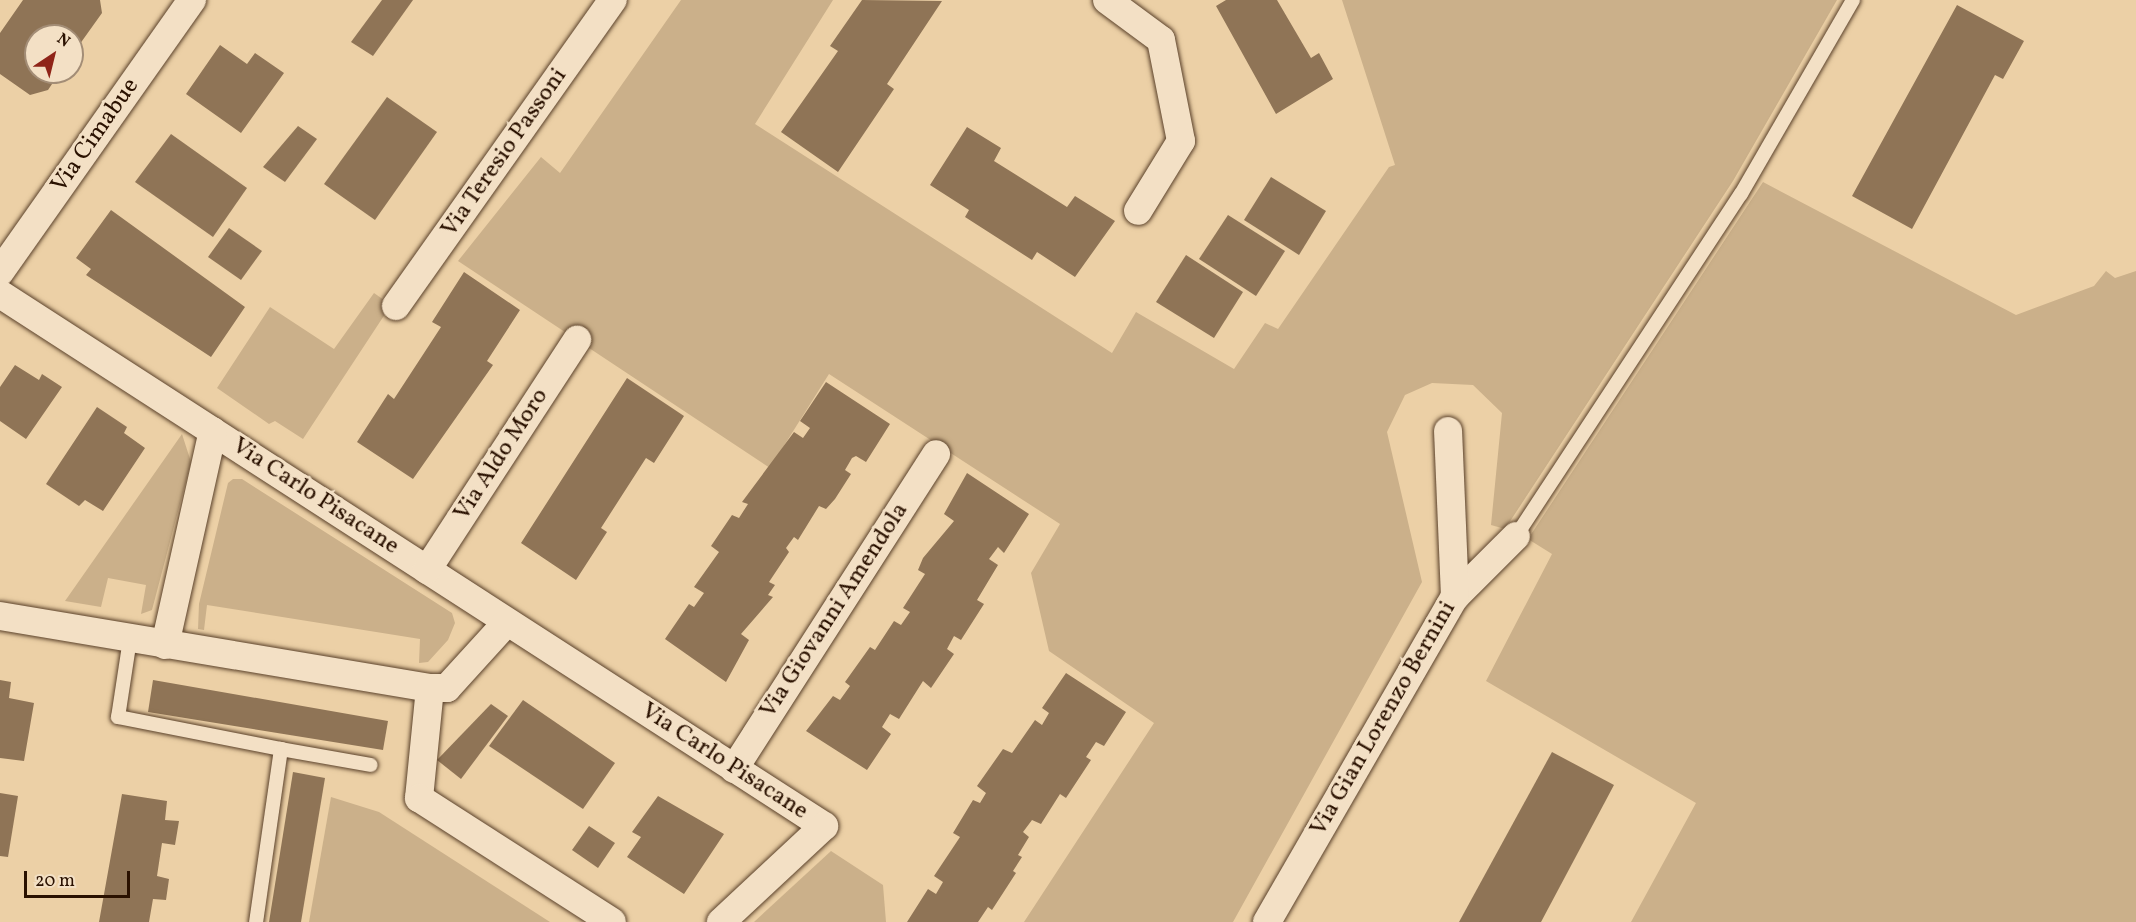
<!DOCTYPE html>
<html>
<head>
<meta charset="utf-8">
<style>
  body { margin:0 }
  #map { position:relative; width:2136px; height:922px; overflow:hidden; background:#ecd0a6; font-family:Vollkorn,serif }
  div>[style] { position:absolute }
  .green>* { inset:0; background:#cbb08a }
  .building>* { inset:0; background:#8f7456 }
  .roads { filter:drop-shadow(0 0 2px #5a412a) drop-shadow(0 0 2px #5a412a) }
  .service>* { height:14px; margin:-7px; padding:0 7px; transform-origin:7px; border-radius:7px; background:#f3e0c5 }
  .minor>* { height:28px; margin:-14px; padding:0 14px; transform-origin:14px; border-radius:14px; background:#f3e0c5 }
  span { translate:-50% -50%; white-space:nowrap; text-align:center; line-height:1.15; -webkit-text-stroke:6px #f3e0c5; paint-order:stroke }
  .street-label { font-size:24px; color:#2a1100 }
  .north { position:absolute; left:24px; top:24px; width:60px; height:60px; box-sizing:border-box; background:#f3e0c5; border:2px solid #a38d76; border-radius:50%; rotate:35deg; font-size:16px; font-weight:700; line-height:24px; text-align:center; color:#2a1100 }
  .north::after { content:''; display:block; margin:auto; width:21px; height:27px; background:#8f2418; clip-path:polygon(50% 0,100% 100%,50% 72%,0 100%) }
  .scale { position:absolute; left:24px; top:871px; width:106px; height:27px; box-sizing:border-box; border:3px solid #2a1100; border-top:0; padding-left:8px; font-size:18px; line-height:21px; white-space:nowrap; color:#2a1100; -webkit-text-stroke:4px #f3e0c5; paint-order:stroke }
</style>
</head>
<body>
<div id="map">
  <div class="green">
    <div style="clip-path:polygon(681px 0,833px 0,755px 124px,1112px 353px,1136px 312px,1234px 369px,1265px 323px,1278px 329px,1389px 167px,1395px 165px,1342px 0,1837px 0,1733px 181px,1505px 529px,1491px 525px,1502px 413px,1473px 385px,1432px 383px,1405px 395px,1387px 432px,1422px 582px,1233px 922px,1024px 922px,1154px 723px,1049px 651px,1031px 573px,1060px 524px,829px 374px,770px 468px,458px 261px,541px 157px,560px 173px)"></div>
    <div style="clip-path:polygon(1763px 182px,2016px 315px,2094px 286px,2106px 271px,2115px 278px,2136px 271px,2136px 922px,1631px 922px,1696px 803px,1486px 681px,1552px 554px,1528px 539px)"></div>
    <div style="clip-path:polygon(374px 293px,391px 305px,303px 439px,275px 421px,269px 424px,217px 388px,270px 307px,334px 349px)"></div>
    <div style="clip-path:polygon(182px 434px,191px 462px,152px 610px,141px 614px,146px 585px,108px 578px,101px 607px,65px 601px)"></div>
    <div style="clip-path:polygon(233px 479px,242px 479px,452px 613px,455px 623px,448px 640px,428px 662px,419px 663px,420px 639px,207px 605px,204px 630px,198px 629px,199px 604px,228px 483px)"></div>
    <div style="clip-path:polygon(331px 797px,379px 812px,550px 922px,309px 922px)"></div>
    <div style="clip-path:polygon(831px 851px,883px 885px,886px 922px,754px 922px)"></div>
  </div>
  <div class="building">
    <div style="clip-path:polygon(23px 0,100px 0,102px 13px,72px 55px,72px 36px,36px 36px,36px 72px,60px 72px,48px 90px,30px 95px,0 74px,0 33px)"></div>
    <div style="clip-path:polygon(382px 0,413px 0,373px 56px,351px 42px)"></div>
    <div style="clip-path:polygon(862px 0,942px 1px,887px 84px,894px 89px,838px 172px,781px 132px,838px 51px,830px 46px)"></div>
    <div style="clip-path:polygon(1226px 0,1277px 0,1311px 58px,1319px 53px,1333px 79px,1276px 114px,1216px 6px)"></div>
    <div style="clip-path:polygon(1957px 5px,2024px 41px,2003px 79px,1995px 75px,1912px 229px,1852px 196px)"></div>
    <div style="clip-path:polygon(220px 45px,247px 64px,255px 53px,284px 73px,241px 133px,186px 94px)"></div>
    <div style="clip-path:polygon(387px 97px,437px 132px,375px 220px,324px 184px)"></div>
    <div style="clip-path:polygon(298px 126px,317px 139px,285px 182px,263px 167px)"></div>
    <div style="clip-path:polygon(967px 127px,1001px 148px,994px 161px,1067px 207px,1075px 196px,1115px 221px,1075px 277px,1037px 252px,1032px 260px,965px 217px,969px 210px,930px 185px)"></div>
    <div style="clip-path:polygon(171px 134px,247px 188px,213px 237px,135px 182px)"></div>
    <div style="clip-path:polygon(1271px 177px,1326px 211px,1299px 255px,1244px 220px)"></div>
    <div style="clip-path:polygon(111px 210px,245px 307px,211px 357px,86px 275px,91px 269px,76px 258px)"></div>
    <div style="clip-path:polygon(1228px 215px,1285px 251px,1256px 296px,1199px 259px)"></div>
    <div style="clip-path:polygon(229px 228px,262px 251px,241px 280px,208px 257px)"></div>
    <div style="clip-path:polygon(1186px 255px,1243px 292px,1214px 338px,1156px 302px)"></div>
    <div style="clip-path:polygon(464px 272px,520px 310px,487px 361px,493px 365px,413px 479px,357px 442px,388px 394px,394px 399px,441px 327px,432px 322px)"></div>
    <div style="clip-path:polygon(15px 365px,39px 380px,42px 374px,62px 387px,26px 439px,0 421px,0 387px)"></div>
    <div style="clip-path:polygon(627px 378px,684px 416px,654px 463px,646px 458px,601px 528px,607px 532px,576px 580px,521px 543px)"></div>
    <div style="clip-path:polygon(826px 382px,890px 424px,866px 462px,856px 456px,852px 458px,845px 470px,851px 474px,835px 499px,826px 509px,819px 506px,798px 540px,794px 537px,786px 548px,789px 552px,769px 582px,775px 585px,768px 595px,773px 597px,741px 634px,749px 640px,726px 682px,665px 639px,689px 604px,694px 607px,704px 593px,694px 587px,719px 552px,711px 546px,732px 515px,739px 518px,748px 504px,742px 502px,794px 432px,803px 438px,810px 428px,800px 421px)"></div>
    <div style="clip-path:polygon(97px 407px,127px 427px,124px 433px,145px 448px,103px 511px,85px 500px,79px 506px,46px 484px)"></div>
    <div style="clip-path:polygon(967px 473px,1029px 514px,1004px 553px,998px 547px,989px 559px,998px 565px,977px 600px,984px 604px,961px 640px,954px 636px,947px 649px,954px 654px,931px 688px,923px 681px,899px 719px,890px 714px,882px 727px,891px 734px,867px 770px,806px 731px,833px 696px,840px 700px,850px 686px,845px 682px,870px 647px,875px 650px,894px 621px,901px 625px,910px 612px,903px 608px,925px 574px,918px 570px,923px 558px,954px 521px,944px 514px)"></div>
    <div style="clip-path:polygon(1066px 673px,1126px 712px,1104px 746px,1096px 742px,1086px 757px,1091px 760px,1066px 798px,1060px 794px,1041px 824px,1032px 820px,1023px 832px,1029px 837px,1018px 855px,1022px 857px,1013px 871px,1016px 873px,992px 910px,988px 907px,978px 922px,907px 922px,928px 889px,936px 894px,943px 882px,934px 876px,960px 837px,953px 833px,973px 800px,980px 803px,986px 793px,977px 786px,1003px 749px,1012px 753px,1035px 720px,1042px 725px,1049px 713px,1042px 708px)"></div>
    <div style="clip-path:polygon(0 680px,11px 682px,9px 698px,34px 703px,24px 761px,0 758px)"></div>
    <div style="clip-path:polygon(153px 680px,388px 721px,383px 750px,148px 712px)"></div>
    <div style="clip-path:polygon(523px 700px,615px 763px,583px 809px,489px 746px)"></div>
    <div style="clip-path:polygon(491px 704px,508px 716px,461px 779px,437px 760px)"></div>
    <div style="clip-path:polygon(1552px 752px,1614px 785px,1541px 922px,1459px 922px)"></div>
    <div style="clip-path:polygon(293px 772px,325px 778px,301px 922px,269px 922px)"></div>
    <div style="clip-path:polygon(0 793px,18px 796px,8px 857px,0 856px)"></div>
    <div style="clip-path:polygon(122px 794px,167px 801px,165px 820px,179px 821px,175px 845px,162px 843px,157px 876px,169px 879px,166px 900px,153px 899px,149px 922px,99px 922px)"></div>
    <div style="clip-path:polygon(658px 796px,724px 834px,684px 894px,627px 857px,641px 837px,632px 832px)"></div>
    <div style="clip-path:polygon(589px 826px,615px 843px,598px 868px,572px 850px)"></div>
  </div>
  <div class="roads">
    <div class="service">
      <div style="left:1516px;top:536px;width:409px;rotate:-56.7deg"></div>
      <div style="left:1741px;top:194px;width:224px;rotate:-60deg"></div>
      <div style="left:130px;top:639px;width:79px;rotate:98.7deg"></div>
      <div style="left:118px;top:717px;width:166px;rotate:11.1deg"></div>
      <div style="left:281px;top:749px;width:175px;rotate:98.2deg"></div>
      <div style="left:281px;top:749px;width:91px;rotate:10.1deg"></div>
    </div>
    <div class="minor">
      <div style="left:1107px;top:0;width:67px;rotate:36.5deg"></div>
      <div style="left:1161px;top:40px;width:103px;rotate:78.8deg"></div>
      <div style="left:1181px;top:141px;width:82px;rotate:121.6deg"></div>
      <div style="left:0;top:272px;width:333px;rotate:-54.8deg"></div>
      <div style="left:0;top:294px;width:981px;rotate:32.85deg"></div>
      <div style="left:824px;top:826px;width:141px;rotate:137deg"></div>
      <div style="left:396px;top:306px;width:375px;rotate:-54.7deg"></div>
      <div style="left:427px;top:570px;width:275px;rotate:-56.9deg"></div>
      <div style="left:1455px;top:597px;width:86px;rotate:-45deg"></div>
      <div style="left:0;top:616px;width:436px;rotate:9.5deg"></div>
      <div style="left:430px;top:688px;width:17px"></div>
      <div style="left:447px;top:688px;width:89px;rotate:-47.7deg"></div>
      <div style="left:165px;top:645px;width:219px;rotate:-77.4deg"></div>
      <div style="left:430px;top:688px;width:111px;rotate:95.7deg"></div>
      <div style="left:419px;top:798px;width:229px;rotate:32.7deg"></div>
      <div style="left:734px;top:769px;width:374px;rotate:-57.3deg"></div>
      <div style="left:1267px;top:922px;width:375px;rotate:-60deg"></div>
      <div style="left:1455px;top:597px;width:166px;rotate:-92.4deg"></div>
    </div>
  </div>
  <div class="street-label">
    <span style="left:96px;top:136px;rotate:-55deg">Via Cimabue</span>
    <span style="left:505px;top:153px;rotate:-55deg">Via Teresio Passoni</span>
    <span style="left:502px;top:455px;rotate:-57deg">Via Aldo Moro</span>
    <span style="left:315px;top:497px;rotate:33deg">Via Carlo Pisacane</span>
    <span style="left:835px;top:611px;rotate:-57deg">Via Giovanni Amendola</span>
    <span style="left:1384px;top:719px;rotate:-60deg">Via Gian Lorenzo Bernini</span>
    <span style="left:724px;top:762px;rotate:33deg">Via Carlo Pisacane</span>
  </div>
  <div class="north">N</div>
  <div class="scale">20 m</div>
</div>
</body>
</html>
